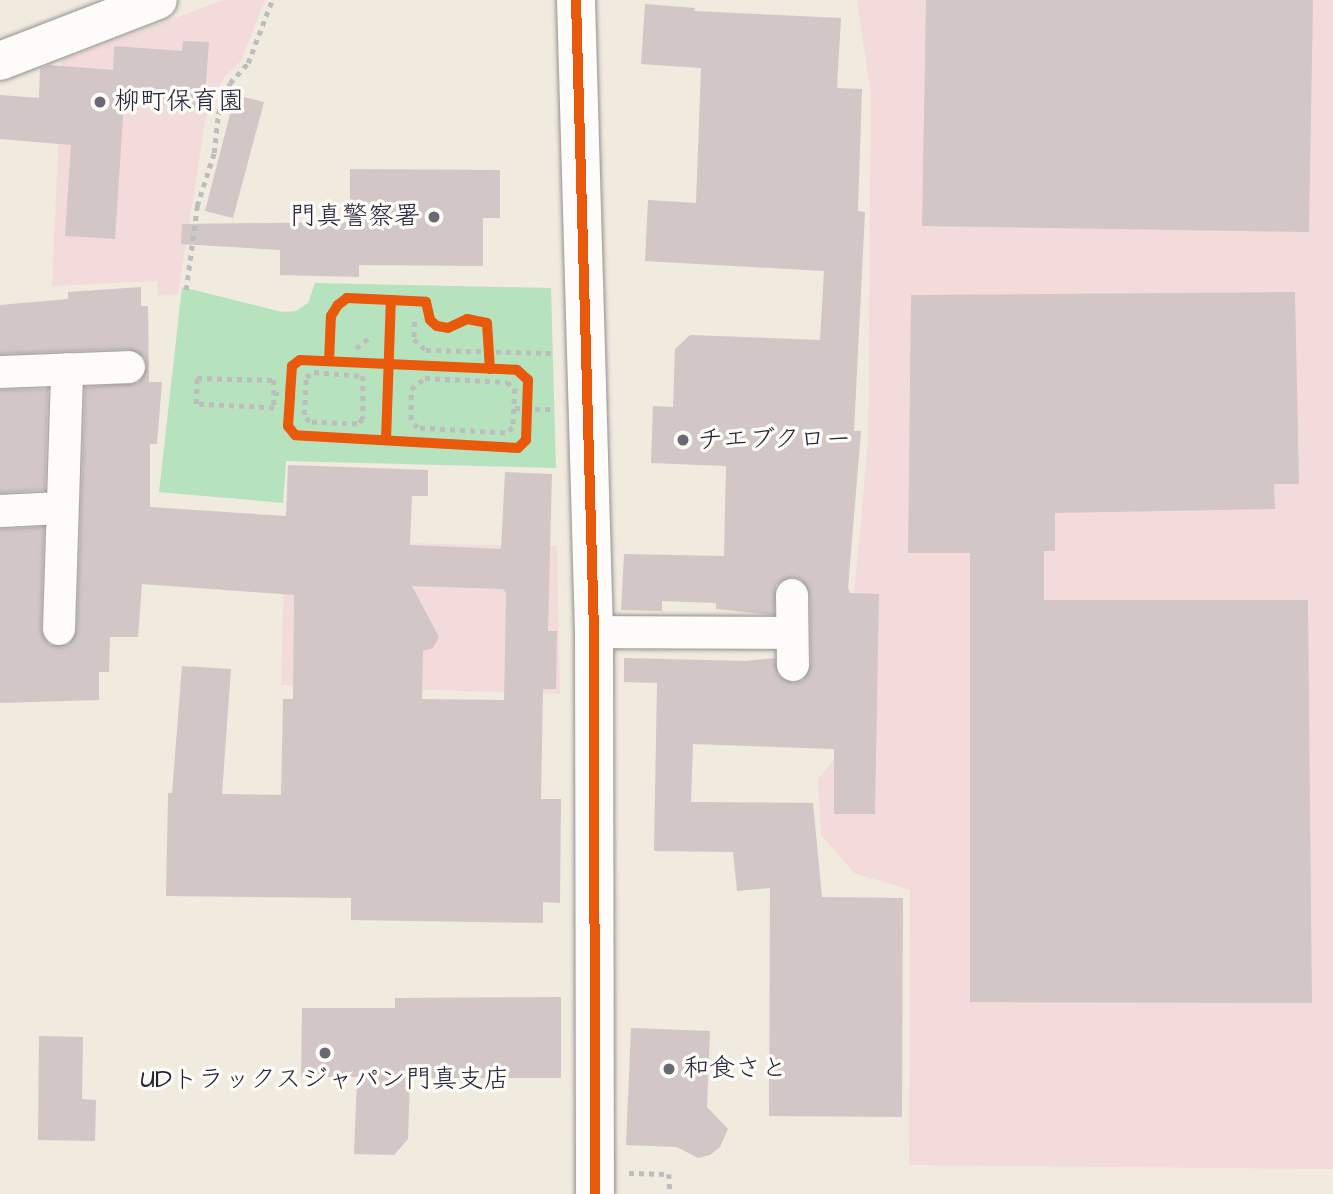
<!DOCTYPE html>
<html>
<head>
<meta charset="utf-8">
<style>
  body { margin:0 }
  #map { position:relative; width:1333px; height:1194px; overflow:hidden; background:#f0eadf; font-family:"Architects Daughter","Klee One",sans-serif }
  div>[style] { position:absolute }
  .built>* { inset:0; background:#f3dbdb }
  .green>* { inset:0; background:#b6e3bd }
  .building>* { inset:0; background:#d2c6c6 }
  .path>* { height:4.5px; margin-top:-2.25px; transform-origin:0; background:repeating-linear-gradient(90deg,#bebdbe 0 5px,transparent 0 10px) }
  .roads { filter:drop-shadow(0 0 2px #93908f) drop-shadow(0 0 2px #93908f) }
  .minor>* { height:32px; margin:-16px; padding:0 16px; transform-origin:16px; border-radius:16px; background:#fdfcfa }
  .tertiary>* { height:38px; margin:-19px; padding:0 19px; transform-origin:19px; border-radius:19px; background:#fdfcfa }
  .cycleway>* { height:10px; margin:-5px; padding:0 5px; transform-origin:5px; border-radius:5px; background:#e8590c }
  .dots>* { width:19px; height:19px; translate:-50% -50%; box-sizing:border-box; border:4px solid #fdfcf7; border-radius:50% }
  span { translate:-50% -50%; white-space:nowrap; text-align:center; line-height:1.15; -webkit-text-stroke:7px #fdfcf7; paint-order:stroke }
  .poi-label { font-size:26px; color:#22223b }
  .left { translate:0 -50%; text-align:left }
  .right { translate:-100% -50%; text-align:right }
</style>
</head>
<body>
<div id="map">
  <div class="built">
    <div style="clip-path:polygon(224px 0,265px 0,241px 61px,224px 77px,206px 116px,178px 294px,158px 296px,157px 281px,52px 286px,62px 60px)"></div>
    <div style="clip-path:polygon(857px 0,1333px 0,1333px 1169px,909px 1165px,910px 890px,854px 873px,821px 835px,818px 779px,840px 752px,868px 442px,871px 95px)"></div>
    <div style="clip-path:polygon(285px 541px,557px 546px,560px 694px,281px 685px)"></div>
  </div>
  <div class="green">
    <div style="clip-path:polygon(315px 283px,551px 288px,556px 468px,286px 461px,283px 503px,159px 492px,182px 287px,282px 312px,296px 311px,308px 303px)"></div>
  </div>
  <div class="building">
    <div style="clip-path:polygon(926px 0,1313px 0,1309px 232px,922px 226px)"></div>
    <div style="clip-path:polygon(645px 4px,695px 8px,694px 11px,841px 18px,837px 88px,862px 89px,858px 211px,865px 212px,854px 431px,861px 431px,848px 588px,850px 593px,879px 594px,875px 814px,834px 814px,834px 749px,693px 744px,691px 802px,813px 803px,822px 897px,903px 898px,902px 1117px,769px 1116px,770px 888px,737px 891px,733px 852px,654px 851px,657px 683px,624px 682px,624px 658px,745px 661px,775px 658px,778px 675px,793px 683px,803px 680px,811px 665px,810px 595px,800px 579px,791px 577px,776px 585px,774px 615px,716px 609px,716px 603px,662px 601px,662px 611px,621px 610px,624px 554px,724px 556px,726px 466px,651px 463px,653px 406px,673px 407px,675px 349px,690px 335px,820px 340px,824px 271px,645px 261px,648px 200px,696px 203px,701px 68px,641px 64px)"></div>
    <div style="clip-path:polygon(183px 41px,209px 42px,204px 108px,124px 102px,115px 239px,65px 236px,71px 145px,0 139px,0 95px,39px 98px,40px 69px,49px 65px,113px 70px,114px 46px,182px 51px)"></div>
    <div style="clip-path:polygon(235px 95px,264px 102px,233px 218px,205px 211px)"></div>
    <div style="clip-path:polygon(350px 169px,500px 170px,500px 218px,483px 218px,483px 266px,359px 265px,359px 277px,280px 275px,280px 250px,181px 244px,182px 224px,350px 222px)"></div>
    <div style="clip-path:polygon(evenodd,141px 287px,141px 306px,148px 306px,149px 382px,162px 382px,157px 444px,150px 444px,150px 507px,286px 516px,288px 465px,428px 470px,428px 496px,412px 496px,410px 545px,501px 549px,505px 472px,552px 474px,548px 631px,557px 631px,556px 689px,543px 689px,541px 799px,561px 799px,560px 903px,543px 902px,543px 923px,351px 920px,351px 898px,166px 896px,168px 793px,172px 793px,182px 666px,231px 669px,222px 794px,281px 795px,283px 699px,293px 699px,294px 595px,142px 584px,138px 637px,110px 637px,109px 672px,99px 672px,99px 700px,0 703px,0 529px,44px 527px,41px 629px,50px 645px,68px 645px,77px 630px,85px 387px,138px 383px,147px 367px,144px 357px,128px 349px,0 354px,0 305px,68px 299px,68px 292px,141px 287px,412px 586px,503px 589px,506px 593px,504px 700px,422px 699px,423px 651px,433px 648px,439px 637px,412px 586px)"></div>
    <div style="clip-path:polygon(1295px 292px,1299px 484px,1274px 484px,1275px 509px,1055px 513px,1055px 551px,1044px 551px,1044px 600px,1308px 600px,1312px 1003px,970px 1002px,970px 553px,908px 553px,911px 295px)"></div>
    <div style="clip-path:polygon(48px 389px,45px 490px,0 493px,0 390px)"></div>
    <div style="clip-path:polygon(561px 997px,561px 1078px,410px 1078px,408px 1139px,394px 1155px,354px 1154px,357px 1077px,301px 1077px,302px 1008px,395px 1008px,395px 998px)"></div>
    <div style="clip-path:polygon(631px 1028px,710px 1031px,707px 1107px,728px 1129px,720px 1147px,710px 1155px,698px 1158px,677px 1147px,626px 1145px)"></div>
    <div style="clip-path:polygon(39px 1036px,83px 1037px,82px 1099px,96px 1100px,95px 1141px,38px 1140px)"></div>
  </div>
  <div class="path">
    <div style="left:186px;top:290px;width:85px;rotate:-82.5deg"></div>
    <div style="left:197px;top:206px;width:56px;rotate:-72.2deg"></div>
    <div style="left:214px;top:153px;width:39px;rotate:-84deg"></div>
    <div style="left:218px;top:114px;width:33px;rotate:-69deg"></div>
    <div style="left:230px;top:83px;width:27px;rotate:-48deg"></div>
    <div style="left:248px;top:63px;width:67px;rotate:-69.1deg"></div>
    <div style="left:415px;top:322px;width:17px;rotate:93deg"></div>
    <div style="left:414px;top:339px;width:16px;rotate:43deg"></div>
    <div style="left:426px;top:350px;width:125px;rotate:1.4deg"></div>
    <div style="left:356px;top:348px;width:18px;rotate:-38deg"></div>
    <div style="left:314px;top:372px;width:49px;rotate:4.7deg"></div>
    <div style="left:363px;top:376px;width:43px;rotate:90deg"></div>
    <div style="left:363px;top:419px;width:8px;rotate:140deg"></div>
    <div style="left:357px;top:424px;width:48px;rotate:-177.6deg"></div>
    <div style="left:309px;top:422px;width:9px;rotate:-126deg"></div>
    <div style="left:304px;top:415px;width:38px;rotate:-87deg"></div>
    <div style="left:306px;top:377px;width:9px;rotate:-32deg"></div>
    <div style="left:197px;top:378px;width:77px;rotate:1.5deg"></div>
    <div style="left:274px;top:380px;width:28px;rotate:90deg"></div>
    <div style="left:274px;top:408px;width:78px;rotate:-177.1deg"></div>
    <div style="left:196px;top:404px;width:26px;rotate:-88deg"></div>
    <div style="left:425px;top:378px;width:82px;rotate:2.8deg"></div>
    <div style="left:507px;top:382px;width:11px;rotate:41deg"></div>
    <div style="left:515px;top:389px;width:39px;rotate:93deg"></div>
    <div style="left:513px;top:428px;width:9px;rotate:148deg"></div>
    <div style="left:505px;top:433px;width:88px;rotate:-176.7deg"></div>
    <div style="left:417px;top:428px;width:10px;rotate:-127deg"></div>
    <div style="left:411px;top:420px;width:31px;rotate:-90deg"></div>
    <div style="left:411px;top:389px;width:18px;rotate:-38deg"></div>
    <div style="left:274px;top:394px;width:7px"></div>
    <div style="left:515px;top:408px;width:37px;rotate:2deg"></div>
    <div style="left:629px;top:1173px;width:40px;rotate:1.4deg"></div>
    <div style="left:669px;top:1174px;width:20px;rotate:87deg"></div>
  </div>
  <div class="roads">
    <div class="minor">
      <div style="left:0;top:372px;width:129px;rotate:-2.2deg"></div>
      <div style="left:0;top:511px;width:60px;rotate:-2.9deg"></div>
      <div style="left:792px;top:595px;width:70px;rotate:89.2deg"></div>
      <div style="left:59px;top:629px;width:260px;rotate:-88.2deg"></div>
      <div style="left:594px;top:632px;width:198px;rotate:0.3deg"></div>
    </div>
    <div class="tertiary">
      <div style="left:576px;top:0;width:632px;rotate:88.37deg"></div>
      <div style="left:594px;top:632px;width:562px;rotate:89.9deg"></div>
      <div style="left:0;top:61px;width:169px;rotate:-21.1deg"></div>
    </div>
  </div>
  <div class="cycleway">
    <div style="left:576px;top:0;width:632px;rotate:88.37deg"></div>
    <div style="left:594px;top:632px;width:562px;rotate:89.9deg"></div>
    <div style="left:300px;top:360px;width:217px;rotate:2.6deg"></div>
    <div style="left:517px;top:370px;width:15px;rotate:42deg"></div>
    <div style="left:528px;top:380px;width:60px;rotate:91.9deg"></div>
    <div style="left:526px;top:440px;width:11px;rotate:135deg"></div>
    <div style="left:518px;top:448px;width:223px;rotate:-176.7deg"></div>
    <div style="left:295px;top:435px;width:11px;rotate:-128deg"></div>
    <div style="left:288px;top:426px;width:31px;rotate:-86deg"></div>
    <div style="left:290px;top:395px;width:29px;rotate:-86deg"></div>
    <div style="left:292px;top:366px;width:10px;rotate:-37deg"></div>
    <div style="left:329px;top:361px;width:45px;rotate:-87.5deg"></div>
    <div style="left:331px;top:316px;width:13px;rotate:-58deg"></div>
    <div style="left:338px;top:305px;width:11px;rotate:-38deg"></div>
    <div style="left:347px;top:298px;width:44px;rotate:2.6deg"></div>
    <div style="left:391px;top:300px;width:35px;rotate:3deg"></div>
    <div style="left:426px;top:302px;width:18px;rotate:77deg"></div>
    <div style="left:430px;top:320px;width:9px;rotate:41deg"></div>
    <div style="left:437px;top:326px;width:11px;rotate:10deg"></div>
    <div style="left:448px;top:328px;width:21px;rotate:-25deg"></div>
    <div style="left:467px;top:319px;width:20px;rotate:11deg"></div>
    <div style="left:487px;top:323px;width:46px;rotate:86.3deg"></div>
    <div style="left:386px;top:440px;width:140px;rotate:-88deg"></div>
  </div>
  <div class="dots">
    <div style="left:100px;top:102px;background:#6a6874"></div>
    <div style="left:434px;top:217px;background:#6a6874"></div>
    <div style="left:683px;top:440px;background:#6a6874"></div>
    <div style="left:325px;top:1053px;background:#6a6874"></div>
    <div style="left:669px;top:1069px;background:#6a6874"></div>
  </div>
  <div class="poi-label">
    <span class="left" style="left:114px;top:102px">柳町保育園</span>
    <span class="right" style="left:420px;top:217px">門真警察署</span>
    <span class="left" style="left:697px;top:440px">チエブクロー</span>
    <span class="left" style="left:683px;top:1069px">和食さと</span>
    <span style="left:325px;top:1080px">UDトラックスジャパン門真支店</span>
  </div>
</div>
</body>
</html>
